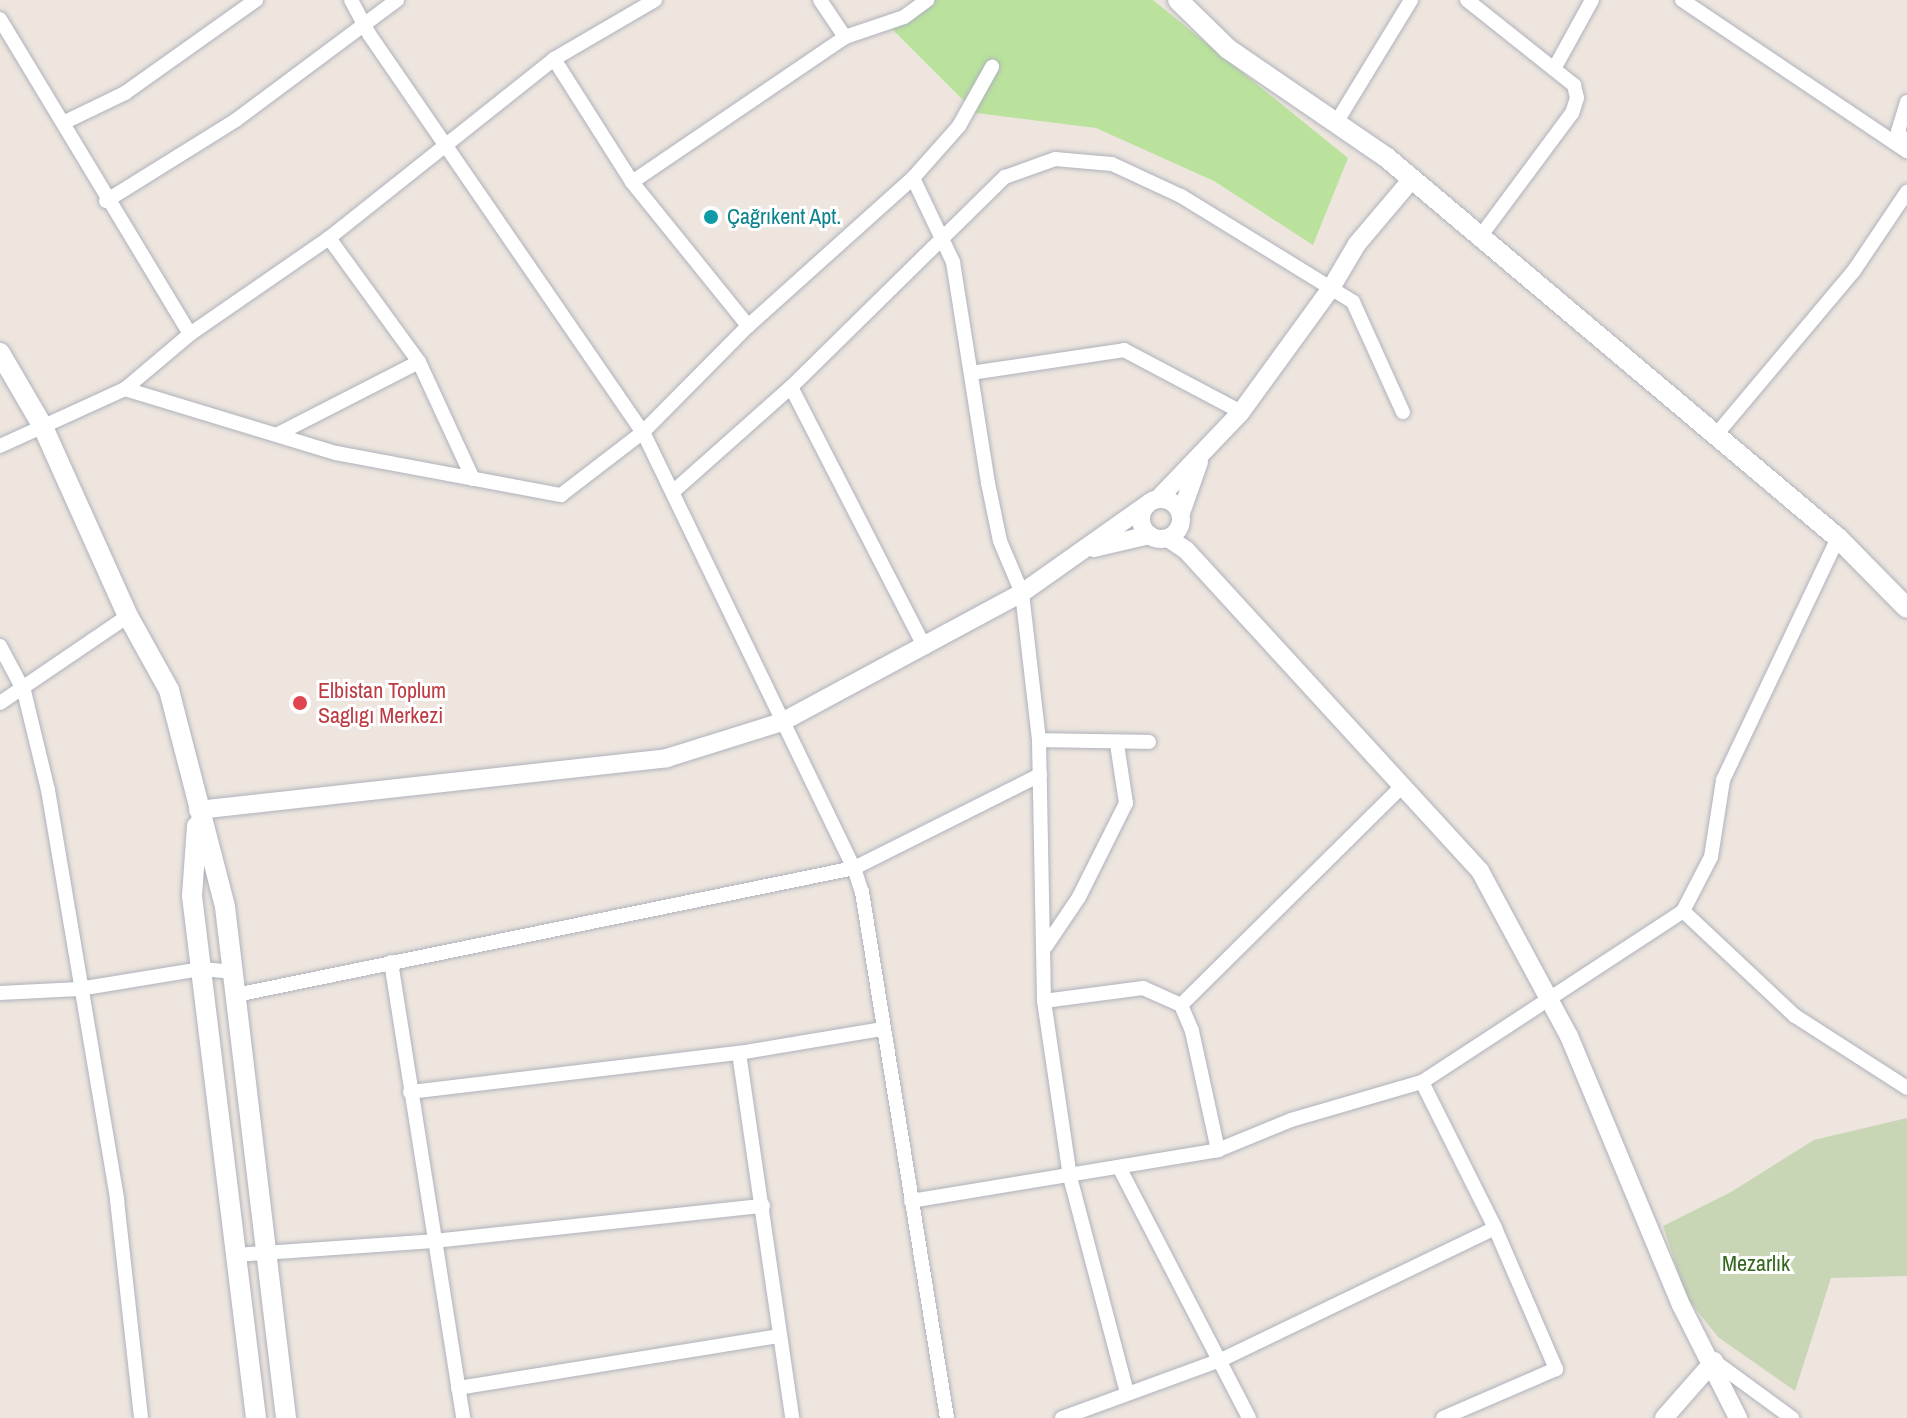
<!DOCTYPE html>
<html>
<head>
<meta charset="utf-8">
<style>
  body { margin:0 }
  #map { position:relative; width:1907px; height:1418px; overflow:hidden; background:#ede5de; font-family:"Archivo Narrow",sans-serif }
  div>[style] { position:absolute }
  .green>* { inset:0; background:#bae29c }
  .cemetery>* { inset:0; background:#c9d6b6 }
  .roads { filter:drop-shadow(0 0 2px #aeb2bc) drop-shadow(0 0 2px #aeb2bc) }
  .minor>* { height:14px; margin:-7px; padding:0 7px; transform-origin:7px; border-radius:7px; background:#fff }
  .tertiary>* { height:18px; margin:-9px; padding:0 9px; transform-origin:9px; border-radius:9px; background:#fff }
  .tertiary>.ring { margin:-9px; padding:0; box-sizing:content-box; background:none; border:18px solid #fff; border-radius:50% }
  .secondary>* { height:20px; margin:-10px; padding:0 10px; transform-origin:10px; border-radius:10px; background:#fff }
  .dots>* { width:22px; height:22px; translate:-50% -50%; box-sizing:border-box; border:4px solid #fff; border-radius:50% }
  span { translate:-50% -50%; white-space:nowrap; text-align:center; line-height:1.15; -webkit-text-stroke:6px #fff; paint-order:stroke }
  .culture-label { font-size:22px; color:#0d838f }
  .left { translate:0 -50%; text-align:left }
  .health-label { font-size:22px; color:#be3a42 }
  .park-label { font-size:22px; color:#33671d }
</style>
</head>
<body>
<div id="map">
  <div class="green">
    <div style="clip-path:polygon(931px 0,1153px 0,1348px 158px,1313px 245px,1214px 181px,1096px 128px,976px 113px,892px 29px)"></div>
  </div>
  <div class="cemetery">
    <div style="clip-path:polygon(1907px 1118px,1907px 1276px,1831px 1278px,1795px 1391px,1718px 1337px,1687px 1298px,1663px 1226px,1731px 1192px,1814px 1140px)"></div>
  </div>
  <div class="roads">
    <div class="minor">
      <div style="left:351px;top:0;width:38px;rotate:62deg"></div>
      <div style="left:369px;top:34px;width:483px;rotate:55.5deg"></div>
      <div style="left:643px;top:432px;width:484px;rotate:64.2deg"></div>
      <div style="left:854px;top:868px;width:25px;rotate:72deg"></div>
      <div style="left:862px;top:892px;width:533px;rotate:80.82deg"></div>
      <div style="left:820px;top:0;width:45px;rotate:56deg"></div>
      <div style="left:1467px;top:0;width:137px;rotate:38.5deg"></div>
      <div style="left:1574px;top:85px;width:13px;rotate:77deg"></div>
      <div style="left:1577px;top:98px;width:16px;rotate:108deg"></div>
      <div style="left:1572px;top:113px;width:154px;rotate:126.6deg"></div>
      <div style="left:1682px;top:0;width:271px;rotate:33.9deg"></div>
      <div style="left:0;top:19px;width:368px;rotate:58.9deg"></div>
      <div style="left:554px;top:59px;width:146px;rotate:57.6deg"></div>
      <div style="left:632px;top:182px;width:185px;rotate:51.1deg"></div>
      <div style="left:1554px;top:69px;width:79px;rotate:-61.2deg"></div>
      <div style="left:1907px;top:102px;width:30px;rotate:107deg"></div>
      <div style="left:1898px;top:131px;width:18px;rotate:61deg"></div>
      <div style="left:65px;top:122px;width:67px;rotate:-25.8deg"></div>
      <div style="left:125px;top:93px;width:161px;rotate:-35.4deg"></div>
      <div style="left:1336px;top:123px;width:144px;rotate:-58.6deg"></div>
      <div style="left:913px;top:178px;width:93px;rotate:64.5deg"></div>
      <div style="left:953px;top:262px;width:224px;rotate:81deg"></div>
      <div style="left:988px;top:483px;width:59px;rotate:78.3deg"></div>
      <div style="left:1000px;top:541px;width:56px;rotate:67.1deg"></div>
      <div style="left:1022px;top:593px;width:148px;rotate:83.4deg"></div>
      <div style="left:1039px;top:740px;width:261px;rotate:88.9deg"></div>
      <div style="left:1044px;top:1001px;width:178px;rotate:81.6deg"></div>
      <div style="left:1070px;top:1177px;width:223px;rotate:75.2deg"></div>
      <div style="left:632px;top:182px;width:258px;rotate:-34.2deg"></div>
      <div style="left:845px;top:37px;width:62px;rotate:-18.7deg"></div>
      <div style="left:904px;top:17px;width:29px;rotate:-36deg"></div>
      <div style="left:106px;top:201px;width:153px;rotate:-31.9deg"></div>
      <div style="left:236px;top:120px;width:201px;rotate:-36.7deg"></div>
      <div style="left:329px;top:238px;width:153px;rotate:54deg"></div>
      <div style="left:419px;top:362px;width:129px;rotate:65.2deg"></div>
      <div style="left:971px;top:373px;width:155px;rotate:-8.5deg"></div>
      <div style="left:1124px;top:350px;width:132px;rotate:27.9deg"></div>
      <div style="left:791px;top:387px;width:293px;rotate:62.8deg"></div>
      <div style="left:125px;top:389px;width:220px;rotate:16.9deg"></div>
      <div style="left:336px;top:453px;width:229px;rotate:10.6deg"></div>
      <div style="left:561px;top:495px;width:103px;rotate:-37.5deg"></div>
      <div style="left:643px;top:432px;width:149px;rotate:-45.3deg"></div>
      <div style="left:748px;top:326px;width:222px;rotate:-41.9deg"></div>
      <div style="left:913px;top:178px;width:69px;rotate:-48.5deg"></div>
      <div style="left:959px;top:126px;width:68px;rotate:-60.8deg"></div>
      <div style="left:280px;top:433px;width:156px;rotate:-27.1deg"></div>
      <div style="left:1716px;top:435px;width:213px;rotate:-50deg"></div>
      <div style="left:1853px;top:272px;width:97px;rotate:-56deg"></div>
      <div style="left:0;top:446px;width:137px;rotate:-24.5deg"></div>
      <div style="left:125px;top:389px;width:85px;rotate:-40.2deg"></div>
      <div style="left:190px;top:334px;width:169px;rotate:-34.6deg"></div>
      <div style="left:329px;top:238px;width:288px;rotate:-38.5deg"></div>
      <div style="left:554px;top:59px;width:117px;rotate:-30.3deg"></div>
      <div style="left:675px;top:490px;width:155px;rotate:-41.6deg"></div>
      <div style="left:791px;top:387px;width:300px;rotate:-44.5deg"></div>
      <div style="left:1005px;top:177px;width:53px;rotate:-19.8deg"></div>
      <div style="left:1055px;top:159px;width:57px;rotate:5deg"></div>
      <div style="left:1112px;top:164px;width:76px;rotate:24.9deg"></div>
      <div style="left:1181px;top:196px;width:202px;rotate:31.6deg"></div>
      <div style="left:1353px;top:302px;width:121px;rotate:65.6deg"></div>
      <div style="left:0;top:646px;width:51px;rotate:61.9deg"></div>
      <div style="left:24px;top:691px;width:102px;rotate:76.4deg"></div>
      <div style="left:48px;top:790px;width:416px;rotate:80.4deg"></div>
      <div style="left:117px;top:1200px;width:219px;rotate:83.7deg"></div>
      <div style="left:0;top:703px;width:155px;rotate:-34.2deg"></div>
      <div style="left:1039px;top:740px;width:110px;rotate:1deg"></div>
      <div style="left:1683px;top:911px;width:154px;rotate:43.2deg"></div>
      <div style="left:1795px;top:1016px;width:133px;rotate:32.7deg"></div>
      <div style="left:1046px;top:946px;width:59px;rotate:-56deg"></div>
      <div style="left:1079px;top:897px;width:105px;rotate:-63.4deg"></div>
      <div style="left:1126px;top:803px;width:60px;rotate:-98.7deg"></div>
      <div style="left:391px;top:962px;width:462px;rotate:81deg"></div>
      <div style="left:0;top:993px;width:79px;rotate:-2.9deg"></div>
      <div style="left:79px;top:989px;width:124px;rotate:-9.3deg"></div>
      <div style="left:201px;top:969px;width:32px;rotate:5deg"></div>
      <div style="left:236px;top:995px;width:631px;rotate:-11.61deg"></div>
      <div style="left:854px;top:868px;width:208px;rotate:-26.6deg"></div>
      <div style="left:1044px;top:1001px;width:100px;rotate:-7.5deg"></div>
      <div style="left:1143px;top:988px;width:42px;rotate:24.1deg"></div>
      <div style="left:1181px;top:1005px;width:28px;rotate:67deg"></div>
      <div style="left:1192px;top:1031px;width:122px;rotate:77.7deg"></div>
      <div style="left:1181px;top:1005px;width:311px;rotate:-44.7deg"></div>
      <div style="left:739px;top:1053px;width:369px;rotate:81.7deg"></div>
      <div style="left:1422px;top:1082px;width:163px;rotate:63.4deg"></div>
      <div style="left:1495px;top:1228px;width:154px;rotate:66.6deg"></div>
      <div style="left:1556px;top:1369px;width:123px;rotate:156.6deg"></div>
      <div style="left:410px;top:1092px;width:331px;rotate:-6.8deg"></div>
      <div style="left:739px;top:1053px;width:145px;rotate:-9.5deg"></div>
      <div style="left:1120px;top:1169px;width:280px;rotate:62.6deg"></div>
      <div style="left:911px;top:1201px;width:311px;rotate:-9.4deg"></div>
      <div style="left:1218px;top:1150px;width:79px;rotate:-22.3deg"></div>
      <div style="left:1291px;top:1120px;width:136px;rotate:-16.2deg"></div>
      <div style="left:1422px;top:1082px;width:312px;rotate:-33.2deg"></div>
      <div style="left:1683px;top:911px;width:61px;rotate:-62.6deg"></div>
      <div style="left:1711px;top:857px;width:78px;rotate:-81.1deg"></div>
      <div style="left:1723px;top:780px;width:268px;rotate:-64.6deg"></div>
      <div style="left:235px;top:1255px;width:199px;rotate:-4deg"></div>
      <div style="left:434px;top:1241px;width:331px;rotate:-6.1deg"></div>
      <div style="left:1714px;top:1361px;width:97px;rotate:36.2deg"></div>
      <div style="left:458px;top:1388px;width:325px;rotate:-9.2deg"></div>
      <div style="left:1062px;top:1418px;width:171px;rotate:-20.1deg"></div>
      <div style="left:1223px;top:1359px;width:302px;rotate:-25.7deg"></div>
    </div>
    <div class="tertiary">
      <div class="ring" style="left:1141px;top:499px;width:22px;height:22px"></div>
      <div style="left:1158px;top:499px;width:120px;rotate:-46.3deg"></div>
      <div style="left:1241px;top:412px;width:153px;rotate:-54deg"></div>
      <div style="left:1331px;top:288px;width:51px;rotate:-59.4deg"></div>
      <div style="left:1357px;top:244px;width:85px;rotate:-49.8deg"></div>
      <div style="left:1181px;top:513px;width:54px;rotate:-70.6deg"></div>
      <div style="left:1168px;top:538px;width:22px;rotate:34deg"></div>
      <div style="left:1186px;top:550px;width:435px;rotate:47.5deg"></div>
      <div style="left:1480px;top:871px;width:187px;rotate:61.7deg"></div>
      <div style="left:1569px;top:1036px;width:291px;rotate:67.4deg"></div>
      <div style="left:1681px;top:1305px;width:127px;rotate:63.2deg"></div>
      <div style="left:1094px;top:548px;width:57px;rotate:-13.3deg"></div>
      <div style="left:198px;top:810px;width:472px;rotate:-6.3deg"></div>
      <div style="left:667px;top:758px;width:121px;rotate:-17.4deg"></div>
      <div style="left:782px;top:722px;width:272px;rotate:-28.3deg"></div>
      <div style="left:1022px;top:593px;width:151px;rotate:-35.3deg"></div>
      <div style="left:1664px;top:1418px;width:76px;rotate:-48.7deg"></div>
    </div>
    <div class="secondary">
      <div style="left:1178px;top:0;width:70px;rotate:44.4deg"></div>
      <div style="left:1228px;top:49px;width:191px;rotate:34.4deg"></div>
      <div style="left:1386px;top:157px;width:591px;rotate:40.13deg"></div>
      <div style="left:1838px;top:538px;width:98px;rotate:45.4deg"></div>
      <div style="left:0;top:353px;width:86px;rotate:59.8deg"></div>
      <div style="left:43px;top:427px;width:207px;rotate:65.8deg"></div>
      <div style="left:128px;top:616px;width:85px;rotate:61deg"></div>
      <div style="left:169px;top:690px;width:224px;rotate:75.5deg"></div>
      <div style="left:225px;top:907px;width:515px;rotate:83.19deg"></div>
      <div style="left:197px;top:826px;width:70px;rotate:94.1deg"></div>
      <div style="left:192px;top:896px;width:526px;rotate:83.01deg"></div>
    </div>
  </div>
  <div class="dots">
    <div style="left:711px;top:217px;background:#0f9aa8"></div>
    <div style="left:300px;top:703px;background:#e0444e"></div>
  </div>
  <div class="culture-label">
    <span class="left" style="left:727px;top:217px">Çağrıkent Apt.</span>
  </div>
  <div class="health-label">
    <span class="left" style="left:318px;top:703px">Elbistan Toplum<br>Saglıgı Merkezi</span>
  </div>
  <div class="park-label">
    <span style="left:1756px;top:1264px">Mezarlık</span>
  </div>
</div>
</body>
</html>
